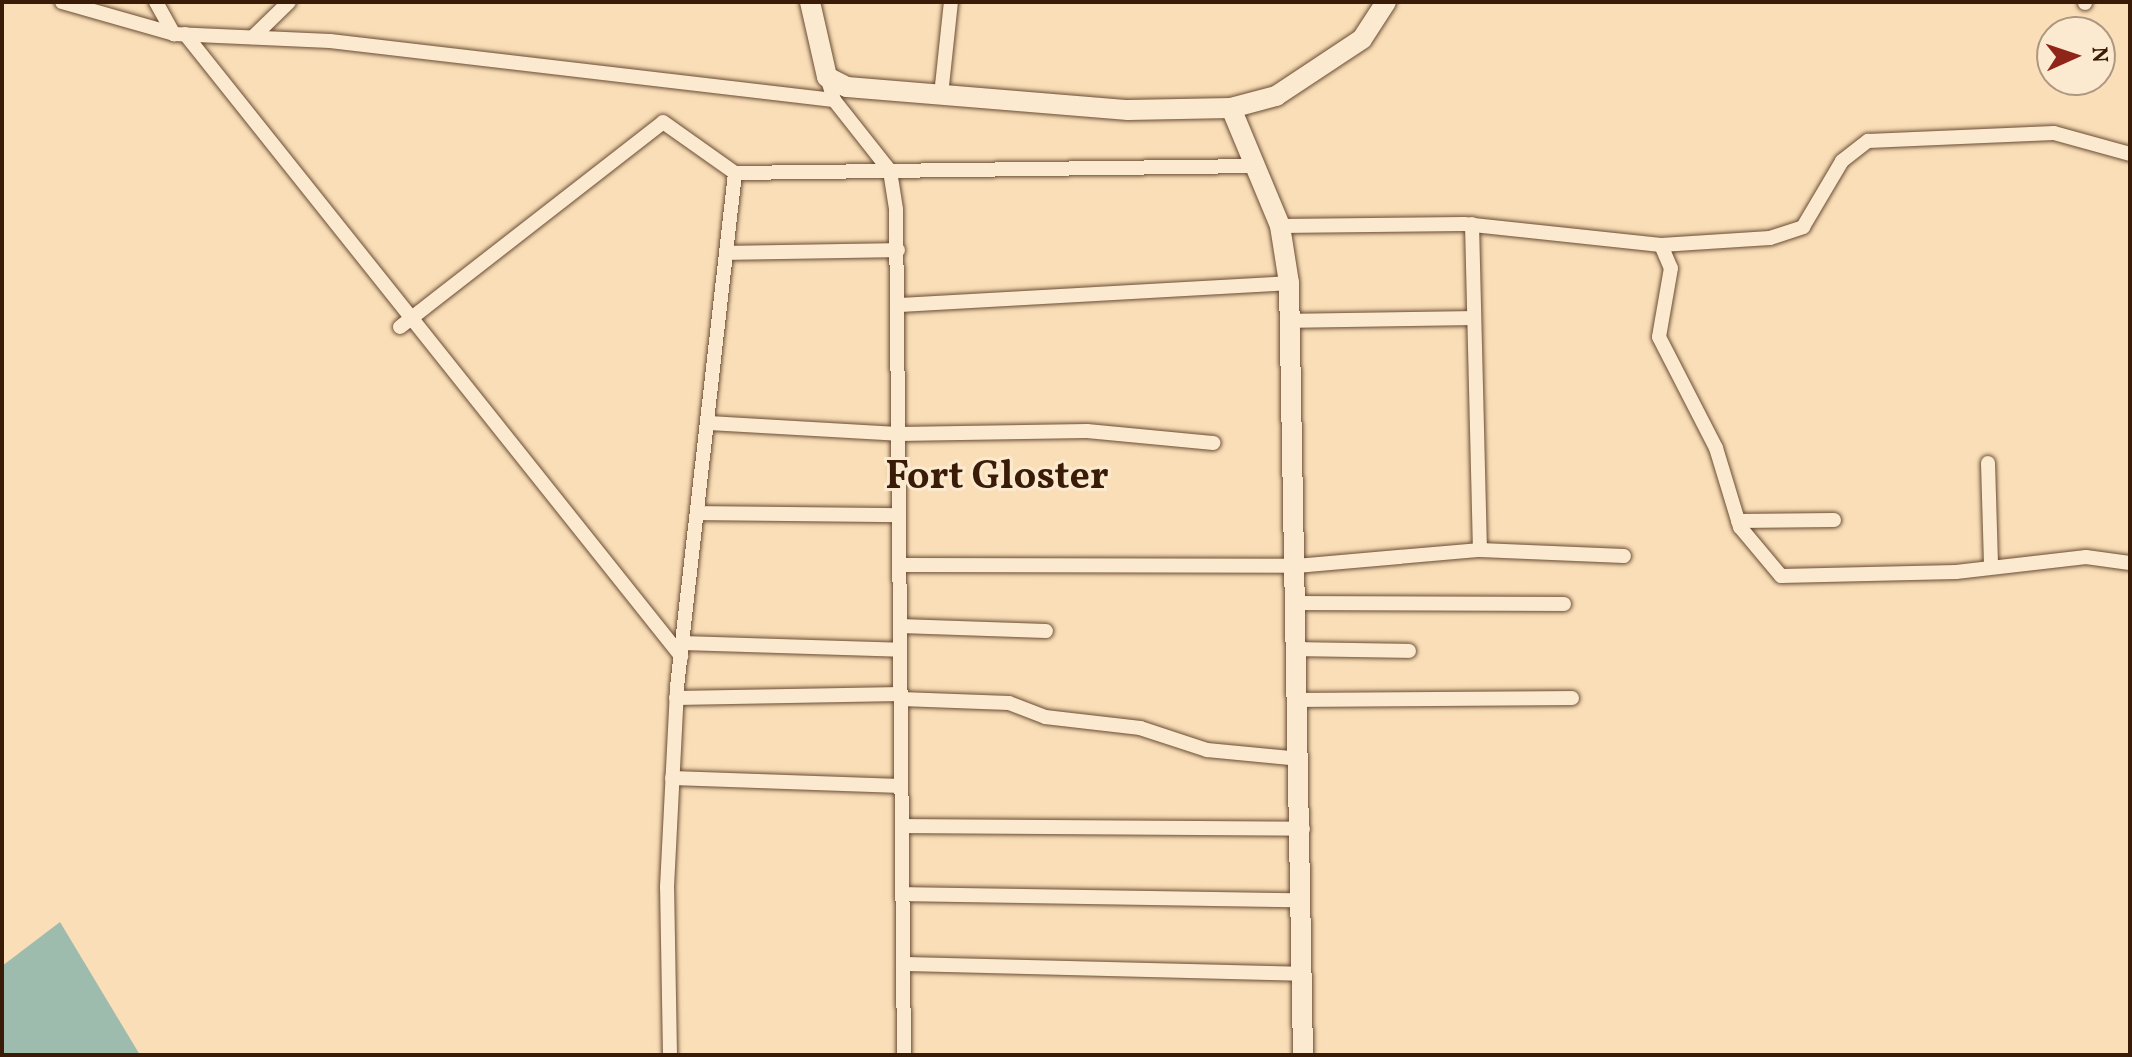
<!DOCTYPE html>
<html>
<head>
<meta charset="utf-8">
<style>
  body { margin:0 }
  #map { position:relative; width:2132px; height:1057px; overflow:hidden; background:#f9deb7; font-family:Vollkorn,serif }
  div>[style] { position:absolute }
  .water>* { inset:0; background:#9ebcae }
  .roads { filter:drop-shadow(0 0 2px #6a4c34) drop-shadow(0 0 2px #6a4c34) }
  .street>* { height:14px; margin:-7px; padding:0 7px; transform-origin:7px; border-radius:7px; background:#fbead0 }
  .secondary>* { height:20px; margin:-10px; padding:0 10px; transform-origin:10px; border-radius:10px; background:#fbead0 }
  span { translate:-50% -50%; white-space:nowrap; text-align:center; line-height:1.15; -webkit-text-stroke:6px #fbead0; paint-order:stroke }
  .district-label { font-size:40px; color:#3a1b08; font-weight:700 }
  .frame { position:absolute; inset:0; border:4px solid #3a1b08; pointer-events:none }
  .north { position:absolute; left:2036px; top:16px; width:80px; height:80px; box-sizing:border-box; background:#fbead0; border:2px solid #ae9780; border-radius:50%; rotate:87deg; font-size:22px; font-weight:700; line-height:32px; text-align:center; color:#3a1b08 }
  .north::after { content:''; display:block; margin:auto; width:28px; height:36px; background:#8f2418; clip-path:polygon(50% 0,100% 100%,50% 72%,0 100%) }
</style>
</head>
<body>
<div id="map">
  <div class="water">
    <div style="clip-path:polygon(60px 922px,140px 1055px,2px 1055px,2px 966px)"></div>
  </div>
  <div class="roads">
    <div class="street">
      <div style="left:62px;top:2px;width:116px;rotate:15.9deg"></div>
      <div style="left:174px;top:34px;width:156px;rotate:2.6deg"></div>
      <div style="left:330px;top:41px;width:507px;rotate:6.68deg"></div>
      <div style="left:156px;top:2px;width:37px;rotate:61deg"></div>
      <div style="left:2085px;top:3px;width:1px;rotate:-90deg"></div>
      <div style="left:185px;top:34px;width:796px;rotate:51.43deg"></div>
      <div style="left:253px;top:37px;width:50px;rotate:-44.2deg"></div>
      <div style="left:827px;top:77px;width:24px;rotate:73deg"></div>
      <div style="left:834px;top:100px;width:90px;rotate:51.7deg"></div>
      <div style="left:890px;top:171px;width:39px;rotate:81deg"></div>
      <div style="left:896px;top:210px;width:845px;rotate:89.46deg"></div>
      <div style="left:941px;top:95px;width:94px;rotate:-83.9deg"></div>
      <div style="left:1472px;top:224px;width:326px;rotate:88.6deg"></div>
      <div style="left:1280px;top:226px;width:184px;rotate:-0.6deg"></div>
      <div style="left:1464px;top:224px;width:198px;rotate:6.1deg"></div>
      <div style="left:1661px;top:245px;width:25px;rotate:67deg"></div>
      <div style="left:1671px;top:268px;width:70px;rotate:99.9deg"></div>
      <div style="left:1659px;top:337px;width:125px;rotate:62.8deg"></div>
      <div style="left:1716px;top:448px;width:83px;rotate:73.1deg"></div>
      <div style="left:1740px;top:527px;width:64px;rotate:50.1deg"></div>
      <div style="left:1781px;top:576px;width:175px;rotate:-1.3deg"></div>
      <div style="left:1956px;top:572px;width:131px;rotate:-6.6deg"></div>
      <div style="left:2086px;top:557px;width:44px;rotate:7.8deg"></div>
      <div style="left:1661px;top:245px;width:109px;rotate:-3.7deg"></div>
      <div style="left:1770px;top:238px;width:35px;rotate:-18deg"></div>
      <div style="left:1803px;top:227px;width:77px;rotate:-59.4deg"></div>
      <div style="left:1842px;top:161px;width:33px;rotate:-38deg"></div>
      <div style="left:1868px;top:141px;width:186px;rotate:-2.5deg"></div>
      <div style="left:2054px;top:133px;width:79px;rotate:15.4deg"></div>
      <div style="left:728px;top:253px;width:170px;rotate:-1deg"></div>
      <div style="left:898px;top:305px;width:392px;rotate:-3.2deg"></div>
      <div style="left:1288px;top:321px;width:181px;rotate:-0.9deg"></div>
      <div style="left:400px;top:327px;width:333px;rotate:-37.9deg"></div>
      <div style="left:663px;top:122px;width:88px;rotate:35.3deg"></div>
      <div style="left:709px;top:423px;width:189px;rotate:3.3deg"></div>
      <div style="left:898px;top:434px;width:189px;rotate:-0.9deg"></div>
      <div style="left:1087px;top:431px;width:127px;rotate:5.4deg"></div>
      <div style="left:1988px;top:463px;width:104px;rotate:88.3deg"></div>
      <div style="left:698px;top:513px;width:201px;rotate:0.6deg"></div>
      <div style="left:1738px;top:521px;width:96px;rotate:-0.6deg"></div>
      <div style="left:899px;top:565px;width:397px;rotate:0.1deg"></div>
      <div style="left:1296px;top:566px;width:185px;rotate:-5deg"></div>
      <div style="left:1480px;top:550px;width:144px;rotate:2.4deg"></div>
      <div style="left:1296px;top:603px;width:268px;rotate:0.2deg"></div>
      <div style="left:900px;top:626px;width:146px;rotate:2deg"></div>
      <div style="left:682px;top:643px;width:218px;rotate:1.8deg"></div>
      <div style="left:1298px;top:649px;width:111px;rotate:1deg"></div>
      <div style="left:676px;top:698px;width:225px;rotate:-1deg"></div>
      <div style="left:901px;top:699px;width:108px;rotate:2.1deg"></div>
      <div style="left:1009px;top:703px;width:39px;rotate:21deg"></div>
      <div style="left:1045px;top:717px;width:96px;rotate:6.6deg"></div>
      <div style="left:1140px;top:728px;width:71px;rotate:18.2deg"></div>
      <div style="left:1207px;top:750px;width:94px;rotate:5.5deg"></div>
      <div style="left:1299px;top:700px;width:273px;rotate:-0.4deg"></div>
      <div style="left:672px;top:778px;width:229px;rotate:2deg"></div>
      <div style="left:902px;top:826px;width:401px;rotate:0.4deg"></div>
      <div style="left:903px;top:894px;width:399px;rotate:0.9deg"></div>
      <div style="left:903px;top:964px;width:400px;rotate:1.4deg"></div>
      <div style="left:670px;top:1055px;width:168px;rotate:-91deg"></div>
      <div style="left:667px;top:887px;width:200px;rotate:-87.1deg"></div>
      <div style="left:677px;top:687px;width:517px;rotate:-83.56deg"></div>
      <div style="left:735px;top:173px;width:520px;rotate:-0.77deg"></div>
    </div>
    <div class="secondary">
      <div style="left:810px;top:2px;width:77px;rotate:77.2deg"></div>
      <div style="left:827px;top:77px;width:22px;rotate:27deg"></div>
      <div style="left:847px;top:87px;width:282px;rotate:4.7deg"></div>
      <div style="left:1128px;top:110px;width:103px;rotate:-1.1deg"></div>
      <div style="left:1231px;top:108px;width:47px;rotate:-14.9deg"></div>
      <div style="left:1276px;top:96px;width:103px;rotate:-33.5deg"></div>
      <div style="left:1362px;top:39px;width:44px;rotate:-57deg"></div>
      <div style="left:1231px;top:108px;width:128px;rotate:67.4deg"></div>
      <div style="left:1280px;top:226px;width:58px;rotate:81deg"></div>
      <div style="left:1289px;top:283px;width:772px;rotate:88.96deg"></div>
    </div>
  </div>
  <div class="district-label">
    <span style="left:997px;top:478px">Fort Gloster</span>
  </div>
  <div class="frame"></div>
  <div class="north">N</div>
</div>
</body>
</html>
